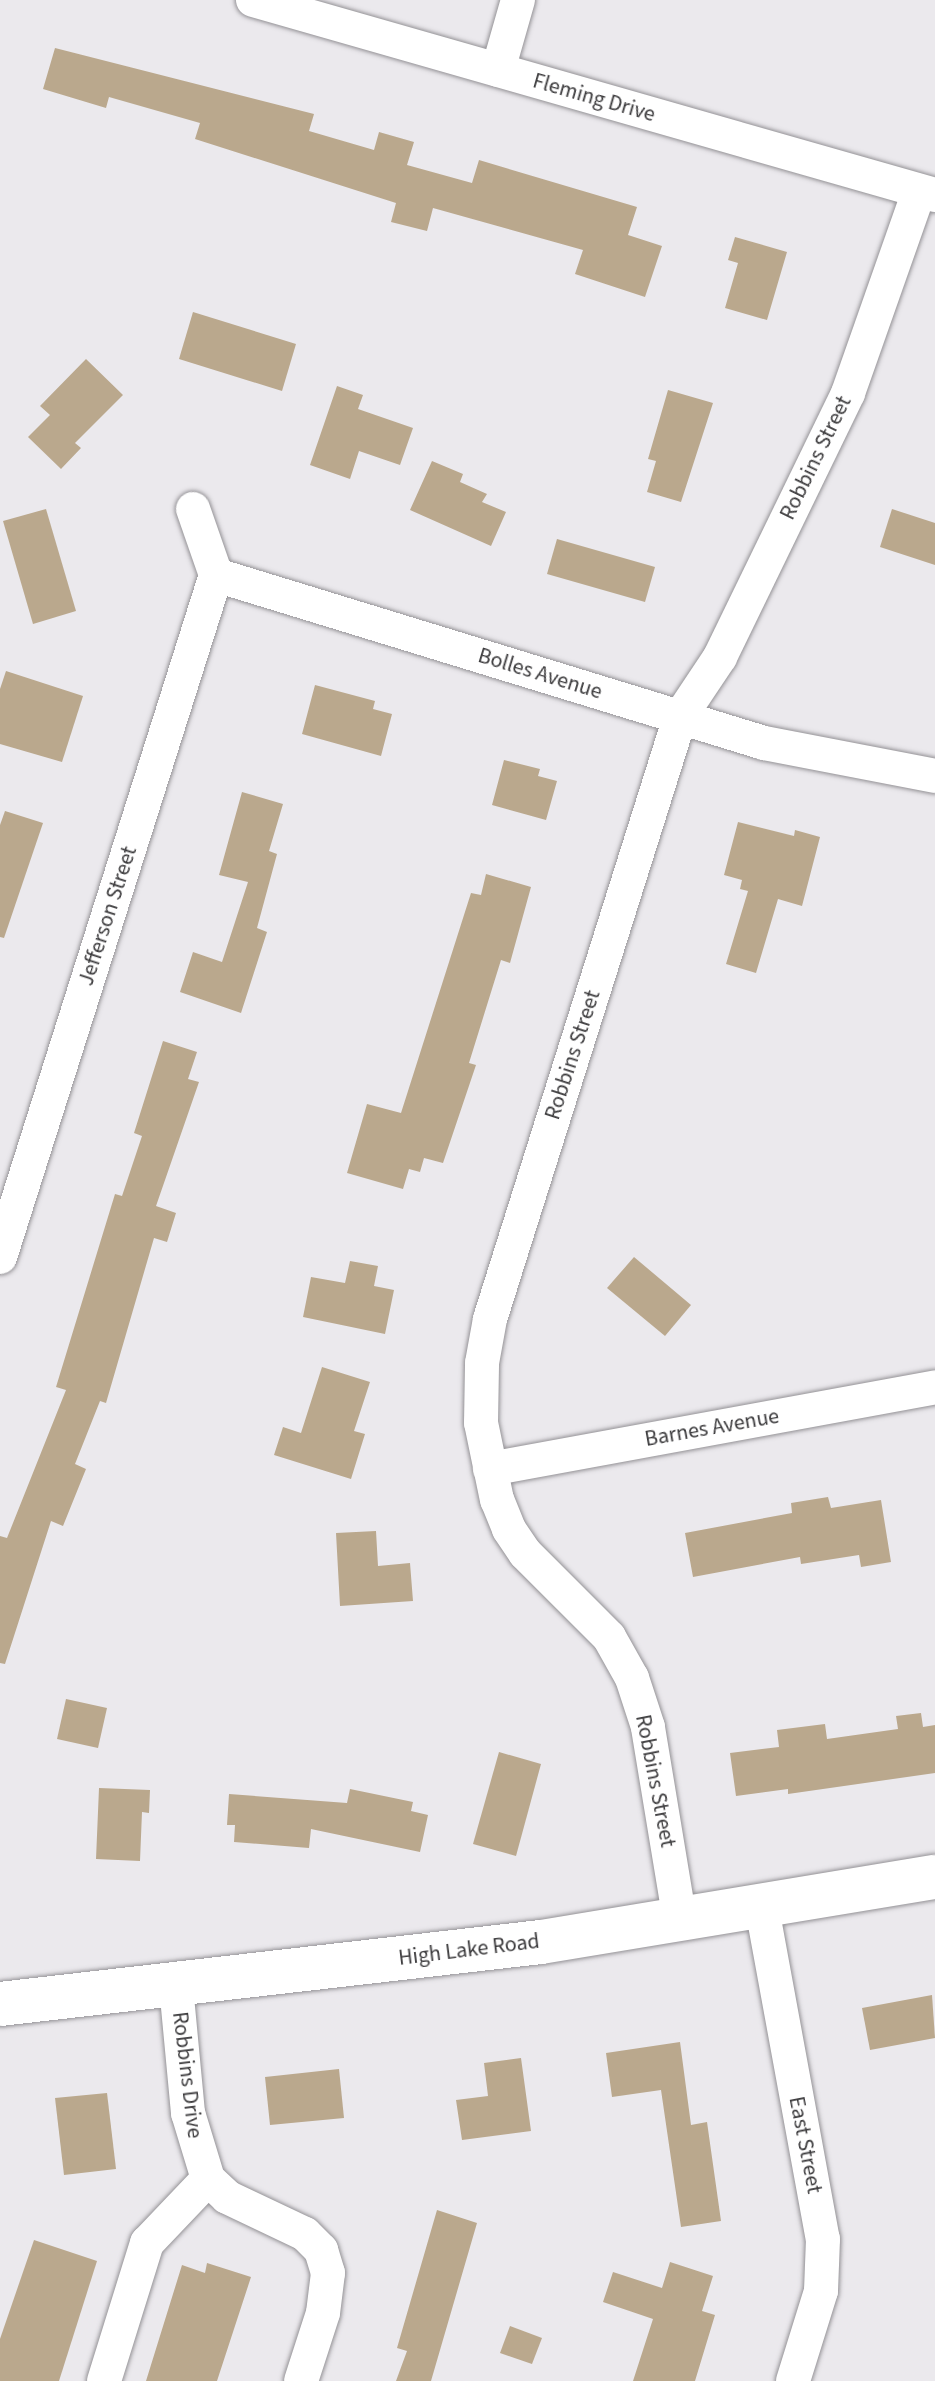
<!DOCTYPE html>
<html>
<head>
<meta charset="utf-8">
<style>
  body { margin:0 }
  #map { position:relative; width:935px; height:2381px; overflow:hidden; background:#ebe9ed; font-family:"Source Sans 3",sans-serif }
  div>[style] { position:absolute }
  .building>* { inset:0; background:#baa88d }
  .roads { filter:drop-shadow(0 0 2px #949296) drop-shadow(0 0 2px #949296) }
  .street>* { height:34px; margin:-17px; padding:0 17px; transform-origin:17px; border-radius:17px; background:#fff }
  .secondary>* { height:44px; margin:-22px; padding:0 22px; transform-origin:22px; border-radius:22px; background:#fff }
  span { translate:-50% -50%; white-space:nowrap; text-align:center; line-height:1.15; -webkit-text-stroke:8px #fff; paint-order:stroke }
  .street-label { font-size:22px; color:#3c3b3d }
</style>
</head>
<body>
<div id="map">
  <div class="building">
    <div style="clip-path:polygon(55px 48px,314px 114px,309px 131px,374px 150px,379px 132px,414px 142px,407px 165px,472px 183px,479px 160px,637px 207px,628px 235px,662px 246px,645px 297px,575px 274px,583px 250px,433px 208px,427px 231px,391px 222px,396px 203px,195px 139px,200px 123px,109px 97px,106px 108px,43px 89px)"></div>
    <div style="clip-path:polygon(735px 237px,787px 252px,767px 320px,725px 308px,738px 263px,728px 260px)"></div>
    <div style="clip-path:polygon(193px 312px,296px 344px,282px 391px,179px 359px)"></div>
    <div style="clip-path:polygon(86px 359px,123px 395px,75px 443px,81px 448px,61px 469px,28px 437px,50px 415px,40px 406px)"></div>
    <div style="clip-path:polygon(337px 386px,363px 395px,358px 409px,413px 428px,400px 465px,359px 451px,350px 479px,310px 465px)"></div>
    <div style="clip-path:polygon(668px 390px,713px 403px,681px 502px,647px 492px,656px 461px,648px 459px)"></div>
    <div style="clip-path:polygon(432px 461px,463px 474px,460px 482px,487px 494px,482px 502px,506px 512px,491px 546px,410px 510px)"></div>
    <div style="clip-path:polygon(46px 509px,76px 611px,33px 624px,3px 521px)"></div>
    <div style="clip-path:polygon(892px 509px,935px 523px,935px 565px,880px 547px)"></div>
    <div style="clip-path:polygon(557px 539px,655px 567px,645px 602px,547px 574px)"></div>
    <div style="clip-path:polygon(6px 671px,83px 696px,62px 762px,0 744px,0 689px)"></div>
    <div style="clip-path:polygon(315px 685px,375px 701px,373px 709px,392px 714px,381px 756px,302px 734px)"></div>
    <div style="clip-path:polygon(504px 760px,540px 769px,538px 776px,557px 781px,546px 820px,492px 805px)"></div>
    <div style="clip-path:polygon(242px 792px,283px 804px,269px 851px,277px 854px,257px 928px,267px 932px,241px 1013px,180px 992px,193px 952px,222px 962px,248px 882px,219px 875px)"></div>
    <div style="clip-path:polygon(5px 811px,43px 823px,4px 938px,0 937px,0 825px)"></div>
    <div style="clip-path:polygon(738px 822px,794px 836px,795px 830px,820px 837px,802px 906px,778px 899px,756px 973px,726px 964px,748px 891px,740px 889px,742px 880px,724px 875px)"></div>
    <div style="clip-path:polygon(486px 874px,531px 887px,510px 963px,501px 960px,469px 1063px,476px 1065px,443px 1163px,424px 1158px,420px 1172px,409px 1169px,403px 1189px,347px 1173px,367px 1104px,401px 1113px,471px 893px,481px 895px)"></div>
    <div style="clip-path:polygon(163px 1041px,197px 1052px,188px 1079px,199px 1082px,156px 1206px,176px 1213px,167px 1242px,154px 1238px,106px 1403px,100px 1401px,75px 1464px,86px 1469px,63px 1526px,51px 1521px,5px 1664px,0 1663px,0 1536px,7px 1538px,66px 1390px,56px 1387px,115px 1194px,122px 1196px,142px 1136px,134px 1133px)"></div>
    <div style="clip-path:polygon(634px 1257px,691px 1305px,665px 1336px,607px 1288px)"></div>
    <div style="clip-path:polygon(350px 1261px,378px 1266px,374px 1286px,394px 1290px,385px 1334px,303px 1317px,311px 1277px,345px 1283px)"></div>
    <div style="clip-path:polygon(322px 1367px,370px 1382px,354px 1431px,365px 1434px,351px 1479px,274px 1455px,283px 1427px,301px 1433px)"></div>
    <div style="clip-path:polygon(828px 1497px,831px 1508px,881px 1500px,891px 1562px,861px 1567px,859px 1555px,801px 1564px,800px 1557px,693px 1577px,685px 1533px,792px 1513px,791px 1503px)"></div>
    <div style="clip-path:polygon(376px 1531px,378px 1566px,410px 1563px,413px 1601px,340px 1606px,336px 1533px)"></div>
    <div style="clip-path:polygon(66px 1699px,107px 1708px,98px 1748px,57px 1739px)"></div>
    <div style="clip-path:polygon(921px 1713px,923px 1727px,935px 1725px,935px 1773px,788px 1794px,788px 1789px,736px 1796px,730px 1753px,779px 1747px,777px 1730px,825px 1724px,827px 1739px,898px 1729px,896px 1716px)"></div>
    <div style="clip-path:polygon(499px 1752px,541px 1764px,516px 1856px,473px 1844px)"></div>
    <div style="clip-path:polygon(99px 1788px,150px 1790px,149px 1813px,142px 1812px,140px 1861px,96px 1859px)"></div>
    <div style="clip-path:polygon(350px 1789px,413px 1802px,411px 1811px,428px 1815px,420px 1852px,311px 1829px,309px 1848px,234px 1842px,235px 1825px,227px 1825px,229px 1794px,347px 1803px)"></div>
    <div style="clip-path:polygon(932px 1995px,935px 2038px,870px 2050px,862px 2008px)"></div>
    <div style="clip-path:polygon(680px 2042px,691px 2125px,707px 2122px,721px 2221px,681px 2227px,661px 2090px,612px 2097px,606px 2053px)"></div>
    <div style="clip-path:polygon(521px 2058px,531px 2131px,462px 2140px,456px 2100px,488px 2096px,484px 2063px)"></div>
    <div style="clip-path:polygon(339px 2069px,344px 2118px,270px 2125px,265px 2077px)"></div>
    <div style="clip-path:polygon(107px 2093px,116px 2169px,64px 2175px,55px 2098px)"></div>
    <div style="clip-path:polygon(437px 2210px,477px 2223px,431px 2381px,396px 2381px,407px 2351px,397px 2348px)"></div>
    <div style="clip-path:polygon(34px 2240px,97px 2261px,59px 2381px,0 2381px,0 2339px)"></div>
    <div style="clip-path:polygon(670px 2262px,713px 2276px,702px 2311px,715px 2315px,695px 2381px,633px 2381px,653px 2319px,603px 2302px,613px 2272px,662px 2288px)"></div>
    <div style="clip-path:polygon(207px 2263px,251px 2277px,217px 2381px,146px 2381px,182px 2265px,205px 2273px)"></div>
    <div style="clip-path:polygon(510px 2326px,542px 2338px,532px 2364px,500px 2353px)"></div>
  </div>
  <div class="roads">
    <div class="street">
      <div style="left:253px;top:0;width:709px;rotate:15.96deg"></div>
      <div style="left:498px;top:70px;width:73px;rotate:-74.1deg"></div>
      <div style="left:193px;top:509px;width:70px;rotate:70.8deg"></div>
      <div style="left:216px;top:575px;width:573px;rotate:17.04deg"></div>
      <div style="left:764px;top:743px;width:174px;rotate:10.9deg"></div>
      <div style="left:0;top:1257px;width:715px;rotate:-72.43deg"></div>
      <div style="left:490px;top:1469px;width:452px;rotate:-10.4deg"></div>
      <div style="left:762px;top:1908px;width:337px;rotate:79.6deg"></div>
      <div style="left:823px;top:2239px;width:52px;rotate:92.2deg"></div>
      <div style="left:821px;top:2291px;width:94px;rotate:107.3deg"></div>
      <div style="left:680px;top:1921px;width:197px;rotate:-99.4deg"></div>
      <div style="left:648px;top:1727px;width:52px;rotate:-108.1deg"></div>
      <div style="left:632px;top:1678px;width:47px;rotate:-119.3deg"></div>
      <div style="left:609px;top:1637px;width:119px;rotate:-135deg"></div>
      <div style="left:525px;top:1553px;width:29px;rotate:-124deg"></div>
      <div style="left:509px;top:1529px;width:31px;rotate:-112deg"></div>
      <div style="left:497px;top:1500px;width:79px;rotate:-101.7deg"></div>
      <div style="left:481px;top:1423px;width:60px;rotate:-89deg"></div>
      <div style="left:482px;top:1363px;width:45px;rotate:-79.7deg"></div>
      <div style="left:490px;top:1319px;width:631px;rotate:-72.48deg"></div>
      <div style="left:680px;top:717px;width:72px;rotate:-56.3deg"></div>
      <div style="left:720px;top:657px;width:293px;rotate:-64.1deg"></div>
      <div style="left:848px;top:393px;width:214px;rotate:-70.6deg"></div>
      <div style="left:176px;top:1986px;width:128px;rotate:84.6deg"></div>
      <div style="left:188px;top:2113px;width:69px;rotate:73.1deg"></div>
      <div style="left:208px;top:2179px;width:26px;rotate:43deg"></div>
      <div style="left:227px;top:2197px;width:86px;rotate:25.4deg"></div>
      <div style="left:305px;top:2234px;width:23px;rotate:45deg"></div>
      <div style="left:321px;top:2250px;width:24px;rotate:73deg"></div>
      <div style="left:328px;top:2273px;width:40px;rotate:97.1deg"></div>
      <div style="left:323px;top:2313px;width:71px;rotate:107.9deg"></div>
      <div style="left:104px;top:2381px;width:145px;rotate:-72.7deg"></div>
      <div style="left:147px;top:2243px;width:88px;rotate:-46.4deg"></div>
    </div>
    <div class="secondary">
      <div style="left:0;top:2004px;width:545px;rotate:-6.54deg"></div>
      <div style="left:541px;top:1942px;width:399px;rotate:-9.4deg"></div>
    </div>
  </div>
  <div class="street-label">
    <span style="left:594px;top:98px;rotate:16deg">Fleming Drive</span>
    <span style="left:816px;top:458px;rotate:-64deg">Robbins Street</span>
    <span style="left:540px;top:674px;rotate:17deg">Bolles Avenue</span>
    <span style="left:108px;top:916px;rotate:-72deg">Jefferson Street</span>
    <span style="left:573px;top:1055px;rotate:-72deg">Robbins Street</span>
    <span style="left:712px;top:1428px;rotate:-10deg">Barnes Avenue</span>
    <span style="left:655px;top:1781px;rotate:79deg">Robbins Street</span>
    <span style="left:469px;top:1950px;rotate:-7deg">High Lake Road</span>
    <span style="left:187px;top:2075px;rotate:83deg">Robbins Drive</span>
    <span style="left:805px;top:2145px;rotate:79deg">East Street</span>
  </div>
</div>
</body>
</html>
